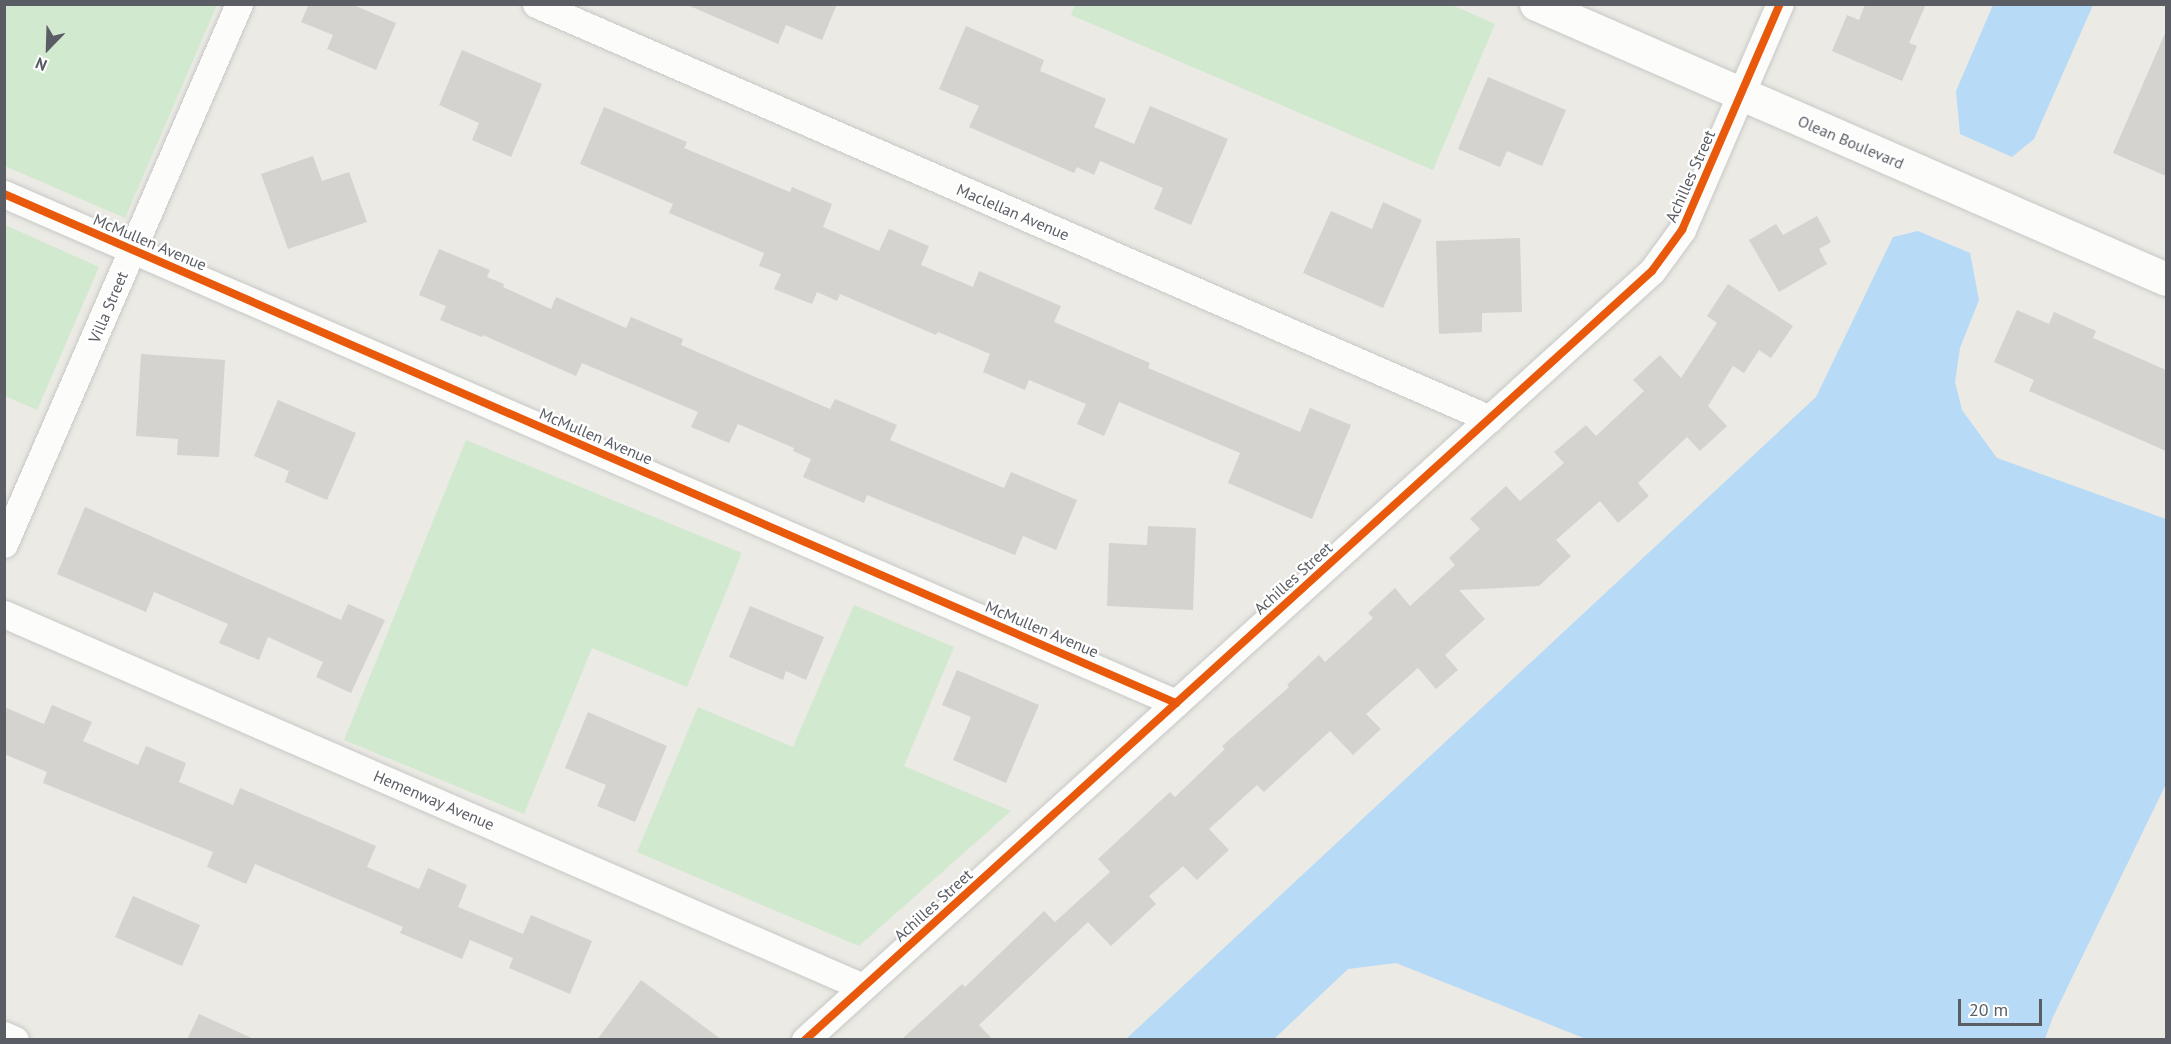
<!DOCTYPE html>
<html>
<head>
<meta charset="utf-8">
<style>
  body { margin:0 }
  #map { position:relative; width:2171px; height:1044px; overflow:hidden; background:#ebeae4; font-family:"PT Sans",sans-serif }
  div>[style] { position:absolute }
  .green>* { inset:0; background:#d1e9cf }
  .water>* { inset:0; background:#b7daf7 }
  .building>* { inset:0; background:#d4d3cf }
  .roads { filter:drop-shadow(0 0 2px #c7c8c7) drop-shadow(0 0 2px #c7c8c7) }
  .minor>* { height:27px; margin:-13.5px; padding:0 13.5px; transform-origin:13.5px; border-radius:13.5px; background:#fcfcfb }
  .tertiary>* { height:33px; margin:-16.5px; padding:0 16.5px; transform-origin:16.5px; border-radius:16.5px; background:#fcfcfb }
  .cycleway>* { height:8px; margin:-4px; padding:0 4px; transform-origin:4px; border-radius:4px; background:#e8590c }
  span { translate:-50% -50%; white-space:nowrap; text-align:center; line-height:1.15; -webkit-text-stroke:4.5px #fff; paint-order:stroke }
  .street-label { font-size:16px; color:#5a5e64 }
  .frame { position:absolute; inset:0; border:6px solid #5a5e64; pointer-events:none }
  .north { position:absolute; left:18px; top:18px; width:60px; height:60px; -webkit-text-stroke:4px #fff; paint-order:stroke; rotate:203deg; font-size:16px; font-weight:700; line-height:24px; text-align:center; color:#5a5e64 }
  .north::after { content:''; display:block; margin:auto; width:21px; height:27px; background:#5a5e64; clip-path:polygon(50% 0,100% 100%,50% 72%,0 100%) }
  .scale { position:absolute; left:1958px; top:999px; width:84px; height:27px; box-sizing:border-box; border:3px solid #5a5e64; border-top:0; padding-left:8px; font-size:18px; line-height:21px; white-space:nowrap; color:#5a5e64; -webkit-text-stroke:4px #fff; paint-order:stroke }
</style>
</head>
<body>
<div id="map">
  <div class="green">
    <div style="clip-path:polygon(5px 4px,217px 5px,125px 218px,5px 166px)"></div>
    <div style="clip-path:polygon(1075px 5px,1450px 4px,1495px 24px,1433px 170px,1071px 15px)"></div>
    <div style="clip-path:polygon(5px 225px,99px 267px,37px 410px,5px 396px)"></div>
    <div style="clip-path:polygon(466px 440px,742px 553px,687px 687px,592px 648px,524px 814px,344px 740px)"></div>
    <div style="clip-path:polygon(854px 605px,954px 647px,904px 766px,1011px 811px,859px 946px,637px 852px,698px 707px,793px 747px)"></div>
  </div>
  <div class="water">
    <div style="clip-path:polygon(1993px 5px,2093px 5px,2034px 139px,2012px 157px,1960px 134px,1956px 91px)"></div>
    <div style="clip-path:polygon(1918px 231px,1970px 253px,1979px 300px,1960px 348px,1955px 382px,1962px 410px,1997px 458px,2166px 519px,2166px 784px,2052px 1019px,2045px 1039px,1586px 1039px,1396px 963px,1348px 969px,1274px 1039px,1126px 1039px,1816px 397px,1893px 237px)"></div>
  </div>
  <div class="building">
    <div style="clip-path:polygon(309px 4px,351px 4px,396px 23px,376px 70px,327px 49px,333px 35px,301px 22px)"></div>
    <div style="clip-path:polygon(685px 4px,837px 4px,822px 40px,786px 25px,778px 44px)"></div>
    <div style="clip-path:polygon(1865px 4px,1926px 4px,1909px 43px,1917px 46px,1902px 81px,1832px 51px,1847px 15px,1859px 20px)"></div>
    <div style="clip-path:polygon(966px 26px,1044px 60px,1040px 71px,1106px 99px,1094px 127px,1134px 144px,1150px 106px,1228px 139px,1191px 225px,1154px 209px,1163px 188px,1100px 161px,1094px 175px,1077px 167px,1074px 173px,969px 127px,979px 106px,939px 89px)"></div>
    <div style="clip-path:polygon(2166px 31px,2166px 176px,2113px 153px)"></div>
    <div style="clip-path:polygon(462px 50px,542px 84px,511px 157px,472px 140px,479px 123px,439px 105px)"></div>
    <div style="clip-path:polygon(1488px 77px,1566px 110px,1542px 166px,1507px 151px,1500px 167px,1458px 149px)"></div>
    <div style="clip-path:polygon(604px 107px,687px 142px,684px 148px,790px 192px,792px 187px,832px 204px,823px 227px,879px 251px,889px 229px,929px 246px,921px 265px,973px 287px,979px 271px,1061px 306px,1054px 322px,1150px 363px,1148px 368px,1300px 432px,1310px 408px,1351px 425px,1312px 519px,1228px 483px,1240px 453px,1119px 402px,1104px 436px,1077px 424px,1086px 404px,1029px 380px,1025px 390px,983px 372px,990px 354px,938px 332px,936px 335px,840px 294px,837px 301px,817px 292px,812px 304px,774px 289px,781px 274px,759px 266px,764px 253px,669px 213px,673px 204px,580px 164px)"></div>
    <div style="clip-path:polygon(313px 156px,322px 181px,349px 172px,367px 222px,288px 249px,261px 174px)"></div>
    <div style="clip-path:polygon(1383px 202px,1422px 220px,1383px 308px,1303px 273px,1331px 211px,1372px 229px)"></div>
    <div style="clip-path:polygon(1817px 216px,1831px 242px,1819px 249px,1827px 264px,1779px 292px,1749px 240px,1776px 224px,1783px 235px)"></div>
    <div style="clip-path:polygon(1520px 238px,1522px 312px,1482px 313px,1482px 332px,1439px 334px,1436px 241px)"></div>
    <div style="clip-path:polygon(439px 249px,490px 270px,487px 277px,504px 284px,503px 287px,551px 309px,556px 297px,626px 328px,631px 317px,683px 339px,681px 345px,830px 409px,835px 399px,897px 425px,890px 440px,1004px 488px,1011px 472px,1077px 500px,1056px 550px,1023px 536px,1015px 555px,867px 495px,864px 503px,803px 477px,811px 459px,793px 451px,794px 448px,738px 424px,729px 443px,691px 427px,698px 412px,582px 363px,576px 376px,483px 335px,482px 337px,440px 320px,446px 306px,419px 295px)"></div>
    <div style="clip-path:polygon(1728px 284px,1793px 326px,1771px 358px,1759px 350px,1744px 373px,1733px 366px,1708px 406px,1727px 426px,1700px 451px,1687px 437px,1638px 483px,1649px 496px,1618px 523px,1600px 501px,1556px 540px,1571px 556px,1539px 586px,1459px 590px,1485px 619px,1445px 655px,1458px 670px,1436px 689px,1418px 668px,1366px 714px,1381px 729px,1353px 755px,1330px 731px,1264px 792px,1257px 785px,1209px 829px,1229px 850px,1197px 880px,1183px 866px,1149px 896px,1156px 904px,1111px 946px,1088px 922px,979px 1025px,993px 1040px,901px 1040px,962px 984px,965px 987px,1044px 911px,1055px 922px,1110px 872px,1098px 859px,1170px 792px,1175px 797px,1225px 749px,1222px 746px,1289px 687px,1287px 685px,1319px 655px,1325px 662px,1373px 618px,1368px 613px,1395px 588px,1410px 606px,1455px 565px,1449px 558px,1480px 529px,1470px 519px,1506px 486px,1520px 501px,1564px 463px,1554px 452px,1586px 425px,1596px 436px,1644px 391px,1633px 380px,1660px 355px,1681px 378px,1717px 323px,1707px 316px)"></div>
    <div style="clip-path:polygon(2017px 310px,2049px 324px,2054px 312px,2096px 331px,2093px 338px,2166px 370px,2166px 451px,2029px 391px,2034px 380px,1994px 362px)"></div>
    <div style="clip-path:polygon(141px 354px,225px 360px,219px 457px,177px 455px,178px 439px,136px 436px)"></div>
    <div style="clip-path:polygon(278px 400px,356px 433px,327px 500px,285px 482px,289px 471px,254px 456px)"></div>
    <div style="clip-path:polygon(85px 507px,341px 620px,348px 604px,385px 620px,351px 693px,316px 677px,323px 662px,268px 637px,259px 660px,219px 643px,228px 624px,154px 592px,146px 612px,57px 574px)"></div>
    <div style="clip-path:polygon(1148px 526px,1196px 528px,1193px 610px,1107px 606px,1109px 543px,1147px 545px)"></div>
    <div style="clip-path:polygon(750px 606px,824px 637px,806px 680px,786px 671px,783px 680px,729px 657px)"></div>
    <div style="clip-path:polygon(957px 670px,1039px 705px,1006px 783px,953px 760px,971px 717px,942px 705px)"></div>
    <div style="clip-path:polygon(52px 705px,92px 722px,83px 741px,138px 765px,146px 746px,186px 763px,179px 782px,233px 805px,240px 788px,376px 846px,367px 867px,419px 889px,428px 868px,467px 885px,458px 907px,523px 934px,531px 915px,592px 941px,570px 994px,509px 968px,513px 958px,470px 940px,462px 959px,400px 933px,403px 927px,255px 864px,246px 884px,207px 867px,213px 852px,43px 783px,47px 772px,4px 754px,4px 707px,44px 724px)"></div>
    <div style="clip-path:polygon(588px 712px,667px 746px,635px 822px,597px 806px,606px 785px,565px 768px)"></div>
    <div style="clip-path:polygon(133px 896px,200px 925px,182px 966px,115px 937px)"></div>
    <div style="clip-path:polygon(641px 980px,722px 1040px,597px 1040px)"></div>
    <div style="clip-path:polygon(199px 1014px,256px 1040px,187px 1040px)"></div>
  </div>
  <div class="roads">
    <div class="minor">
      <div style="left:536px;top:4px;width:1040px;rotate:23.51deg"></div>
      <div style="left:4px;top:194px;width:1278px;rotate:23.48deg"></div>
      <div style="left:4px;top:544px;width:589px;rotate:-66.48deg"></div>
      <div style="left:4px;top:614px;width:936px;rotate:23.47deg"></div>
      <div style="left:4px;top:1035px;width:12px;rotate:24deg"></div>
      <div style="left:805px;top:1040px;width:1144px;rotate:-42.24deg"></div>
      <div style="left:1652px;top:271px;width:51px;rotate:-53.8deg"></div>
      <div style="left:1682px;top:230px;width:246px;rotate:-66.6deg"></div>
    </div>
    <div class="tertiary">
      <div style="left:1536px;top:4px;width:687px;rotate:23.58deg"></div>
    </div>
  </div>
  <div class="cycleway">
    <div style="left:4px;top:194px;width:1278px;rotate:23.48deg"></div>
    <div style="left:805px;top:1040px;width:1144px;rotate:-42.24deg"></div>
    <div style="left:1652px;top:271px;width:51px;rotate:-53.8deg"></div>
    <div style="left:1682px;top:230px;width:246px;rotate:-66.6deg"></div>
  </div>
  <div class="street-label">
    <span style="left:1851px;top:142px;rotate:23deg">Olean Boulevard</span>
    <span style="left:1690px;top:176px;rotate:-66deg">Achilles Street</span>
    <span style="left:1013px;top:212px;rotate:23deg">Maclellan Avenue</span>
    <span style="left:150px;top:242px;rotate:23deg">McMullen Avenue</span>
    <span style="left:108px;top:307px;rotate:-67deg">Villa Street</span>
    <span style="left:596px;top:436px;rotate:23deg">McMullen Avenue</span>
    <span style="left:1293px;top:578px;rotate:-42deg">Achilles Street</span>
    <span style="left:1042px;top:629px;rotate:23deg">McMullen Avenue</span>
    <span style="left:434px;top:800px;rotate:23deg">Hemenway Avenue</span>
    <span style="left:933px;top:905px;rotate:-42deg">Achilles Street</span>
  </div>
  <div class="frame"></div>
  <div class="north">N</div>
  <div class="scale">20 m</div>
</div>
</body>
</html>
